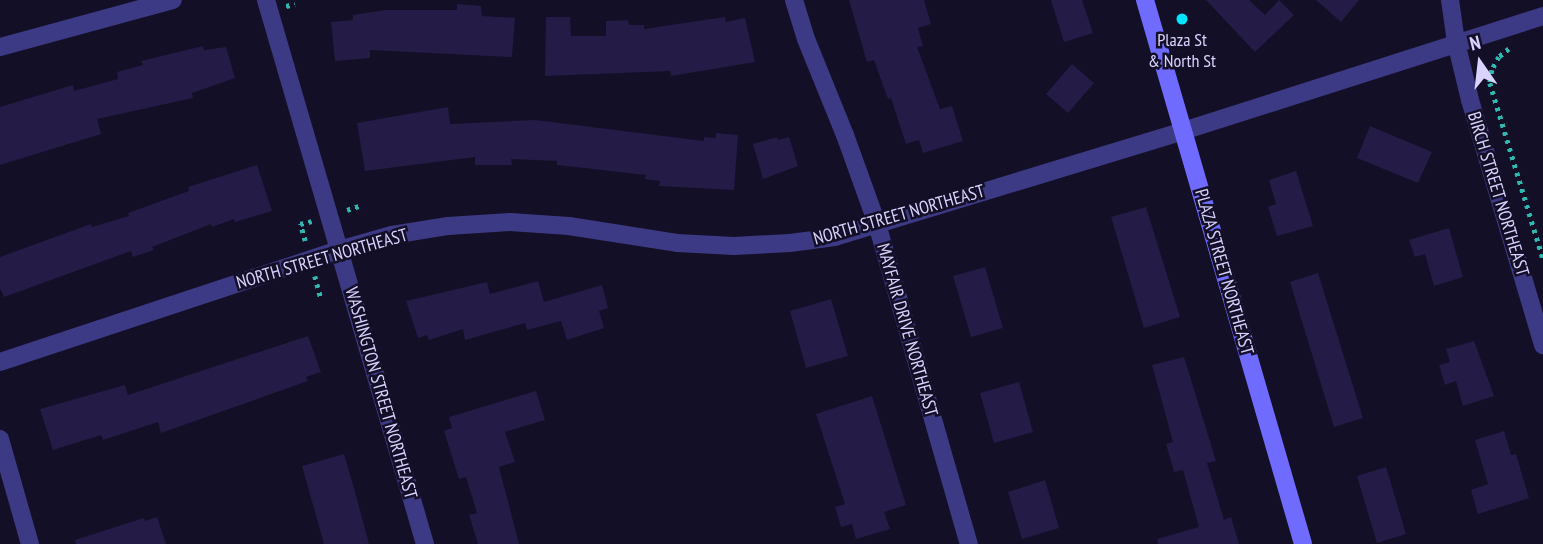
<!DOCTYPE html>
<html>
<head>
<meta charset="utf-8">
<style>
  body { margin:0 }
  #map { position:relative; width:1543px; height:544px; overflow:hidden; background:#130f26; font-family:"PT Sans Narrow",sans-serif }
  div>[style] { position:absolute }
  .building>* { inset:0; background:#241b47 }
  .path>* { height:4.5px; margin-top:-2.25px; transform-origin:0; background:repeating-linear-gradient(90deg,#2fb8b0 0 3.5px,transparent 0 8.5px) }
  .street>* { height:18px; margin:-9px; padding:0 9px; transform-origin:9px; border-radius:9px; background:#3d3a85 }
  .secondary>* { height:18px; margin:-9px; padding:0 9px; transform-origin:9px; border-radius:9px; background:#6f6bff }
  .dots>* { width:19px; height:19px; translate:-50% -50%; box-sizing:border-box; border:4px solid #130f26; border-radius:50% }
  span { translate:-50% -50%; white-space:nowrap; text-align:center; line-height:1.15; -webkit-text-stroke:5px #130f26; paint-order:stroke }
  .poi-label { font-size:18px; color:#d9d4ff }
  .street-label { font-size:18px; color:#d9d4ff }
  .north { position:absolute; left:1445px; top:28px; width:70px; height:70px; -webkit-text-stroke:5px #130f26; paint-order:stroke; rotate:346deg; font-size:19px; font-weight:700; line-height:28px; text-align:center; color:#d9d4ff }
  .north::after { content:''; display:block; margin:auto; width:24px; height:32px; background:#d9d4ff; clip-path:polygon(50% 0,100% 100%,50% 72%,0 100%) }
</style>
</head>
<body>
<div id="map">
  <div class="building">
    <div style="clip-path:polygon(849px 0,924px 0,931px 24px,918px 28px,923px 46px,917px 47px,940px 109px,952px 106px,963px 141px,923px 153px,919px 140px,906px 144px,891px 98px,888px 99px,874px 60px,867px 62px)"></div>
    <div style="clip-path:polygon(1051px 0,1082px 0,1093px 33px,1064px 42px)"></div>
    <div style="clip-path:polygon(1206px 0,1249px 0,1265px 15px,1279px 0,1294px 15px,1255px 52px)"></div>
    <div style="clip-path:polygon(1316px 0,1359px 0,1341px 22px)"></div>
    <div style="clip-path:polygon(457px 4px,481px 6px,482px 16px,515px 18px,512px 57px,370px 50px,370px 58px,335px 61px,331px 22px,353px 20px,353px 15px,385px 10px,457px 10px)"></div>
    <div style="clip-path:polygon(546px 17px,570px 17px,571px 36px,606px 36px,606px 21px,628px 20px,629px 25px,644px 25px,644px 29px,725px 17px,726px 22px,745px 18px,755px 62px,671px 76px,670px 71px,545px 76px)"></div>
    <div style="clip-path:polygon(203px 46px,204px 50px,226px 47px,235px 78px,192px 93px,193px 98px,97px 119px,101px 134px,0 165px,0 107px,73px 85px,74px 91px,118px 79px,117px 72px,143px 65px,141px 61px)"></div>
    <div style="clip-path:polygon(1072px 64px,1094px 83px,1068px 113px,1046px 94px)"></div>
    <div style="clip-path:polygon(448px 107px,450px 124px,535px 120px,704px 141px,704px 137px,716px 138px,716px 133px,738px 135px,734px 190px,659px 186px,660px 181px,645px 179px,646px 175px,557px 165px,557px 161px,511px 159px,512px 165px,475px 165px,475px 157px,365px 171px,357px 123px)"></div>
    <div style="clip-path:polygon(1370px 126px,1432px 152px,1418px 183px,1357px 158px)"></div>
    <div style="clip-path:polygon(777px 137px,778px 140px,789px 137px,798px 166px,763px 179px,753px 144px)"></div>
    <div style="clip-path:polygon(257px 165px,272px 211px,235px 222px,234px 219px,212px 227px,211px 224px,152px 247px,154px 250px,133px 257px,131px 251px,4px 297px,0 288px,0 257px,91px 224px,92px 227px,129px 216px,128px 213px,189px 191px,188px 187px)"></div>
    <div style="clip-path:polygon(1296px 171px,1313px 226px,1277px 236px,1268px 207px,1276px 204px,1269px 180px)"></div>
    <div style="clip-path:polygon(1146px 207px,1180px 317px,1144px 328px,1111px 217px)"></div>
    <div style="clip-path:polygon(1449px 228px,1463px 277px,1434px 286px,1425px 254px,1415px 257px,1409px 240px)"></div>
    <div style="clip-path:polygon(985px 267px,1003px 328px,971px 337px,953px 276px)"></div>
    <div style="clip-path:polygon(1318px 273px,1363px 418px,1334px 427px,1290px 282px)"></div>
    <div style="clip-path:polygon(538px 281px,544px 302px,602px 285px,608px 308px,599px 311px,604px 328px,567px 340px,561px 321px,527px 330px,525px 323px,465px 340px,463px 329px,429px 340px,427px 335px,418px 338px,406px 301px,487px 282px,490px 294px)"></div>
    <div style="clip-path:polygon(831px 299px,848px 356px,806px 368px,790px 311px)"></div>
    <div style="clip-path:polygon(308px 336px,321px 372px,306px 377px,308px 381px,161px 433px,158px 422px,103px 440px,101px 435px,53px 450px,40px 409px,125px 385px,128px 395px)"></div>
    <div style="clip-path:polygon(1474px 341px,1494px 396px,1463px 406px,1456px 381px,1445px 385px,1439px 365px,1450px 362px,1446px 349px)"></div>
    <div style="clip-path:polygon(1184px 357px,1216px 461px,1207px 463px,1224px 520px,1231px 517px,1239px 544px,1158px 544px,1157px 539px,1199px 527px,1183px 470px,1174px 472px,1166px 444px,1173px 442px,1152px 365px)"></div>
    <div style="clip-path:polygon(1019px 382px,1033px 432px,994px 443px,980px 393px)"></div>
    <div style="clip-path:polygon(536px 391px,545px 420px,505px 432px,515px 462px,499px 467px,519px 544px,478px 544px,469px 515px,477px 513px,466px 477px,459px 479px,444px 431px,452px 428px,449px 417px)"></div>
    <div style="clip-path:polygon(872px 396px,906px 505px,884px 512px,890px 529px,856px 539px,852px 524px,841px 527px,835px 507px,845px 504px,816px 414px)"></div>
    <div style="clip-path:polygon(1504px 431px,1511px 455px,1516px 454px,1529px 498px,1478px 514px,1471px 490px,1488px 484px,1475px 440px)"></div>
    <div style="clip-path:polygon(344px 454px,354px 488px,369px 544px,324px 544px,302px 466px)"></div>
    <div style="clip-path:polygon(1386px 467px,1406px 534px,1377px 543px,1357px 476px)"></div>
    <div style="clip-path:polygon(1045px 480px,1059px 528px,1022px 539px,1008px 492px)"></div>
    <div style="clip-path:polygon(157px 517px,166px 544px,76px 544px,75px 540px,144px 518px,145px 521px)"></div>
  </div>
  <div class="path">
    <div style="left:286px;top:6px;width:9px;rotate:-13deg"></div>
    <div style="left:1509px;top:49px;width:13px;rotate:141deg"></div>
    <div style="left:1499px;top:57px;width:15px;rotate:118deg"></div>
    <div style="left:1492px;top:70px;width:13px;rotate:99deg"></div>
    <div style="left:1490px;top:83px;width:184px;rotate:73.2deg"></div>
    <div style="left:347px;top:210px;width:13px;rotate:-18deg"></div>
    <div style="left:305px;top:241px;width:18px;rotate:-106deg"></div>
    <div style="left:300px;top:224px;width:12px;rotate:-14deg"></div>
    <div style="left:315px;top:276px;width:23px;rotate:75deg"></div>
  </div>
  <div class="street">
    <div style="left:266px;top:0;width:567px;rotate:73.71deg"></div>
    <div style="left:794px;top:0;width:41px;rotate:72.9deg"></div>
    <div style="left:806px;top:39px;width:104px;rotate:67.9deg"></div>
    <div style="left:845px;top:135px;width:95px;rotate:70.2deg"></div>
    <div style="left:877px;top:224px;width:333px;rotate:74deg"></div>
    <div style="left:1450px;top:0;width:42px;rotate:81.9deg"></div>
    <div style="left:1456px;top:42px;width:60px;rotate:76.4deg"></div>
    <div style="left:1470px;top:100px;width:256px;rotate:73.4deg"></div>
    <div style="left:0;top:47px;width:179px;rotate:-15.2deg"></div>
    <div style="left:0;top:362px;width:357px;rotate:-18.3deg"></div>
    <div style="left:339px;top:250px;width:55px;rotate:-15.8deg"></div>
    <div style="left:392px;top:235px;width:57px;rotate:-9.1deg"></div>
    <div style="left:448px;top:226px;width:62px;rotate:-3.7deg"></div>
    <div style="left:510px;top:222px;width:59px;rotate:3.9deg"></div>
    <div style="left:569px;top:226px;width:109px;rotate:8.9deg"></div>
    <div style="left:677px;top:243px;width:57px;rotate:3deg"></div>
    <div style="left:734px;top:246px;width:56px;rotate:-3.1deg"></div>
    <div style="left:790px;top:243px;width:45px;rotate:-7.6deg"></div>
    <div style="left:835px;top:237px;width:364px;rotate:-16.9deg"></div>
    <div style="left:1183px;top:131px;width:378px;rotate:-17.7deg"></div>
    <div style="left:0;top:439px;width:109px;rotate:74.1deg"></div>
  </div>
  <div class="secondary">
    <div style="left:1145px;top:0;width:566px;rotate:73.8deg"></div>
  </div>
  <div class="dots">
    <div style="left:1182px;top:19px;background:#00e5ff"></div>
  </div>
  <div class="poi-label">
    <span style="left:1182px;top:51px">Plaza St<br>&amp; North St</span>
  </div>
  <div class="street-label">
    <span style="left:1498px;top:194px;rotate:73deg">BIRCH STREET NORTHEAST</span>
    <span style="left:899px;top:215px;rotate:-16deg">NORTH STREET NORTHEAST</span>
    <span style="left:322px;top:259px;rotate:-16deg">NORTH STREET NORTHEAST</span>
    <span style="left:1224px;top:272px;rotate:74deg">PLAZA STREET NORTHEAST</span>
    <span style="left:907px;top:330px;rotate:74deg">MAYFAIR DRIVE NORTHEAST</span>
    <span style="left:381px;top:393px;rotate:74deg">WASHINGTON STREET NORTHEAST</span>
  </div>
  <div class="north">N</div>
</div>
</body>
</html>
